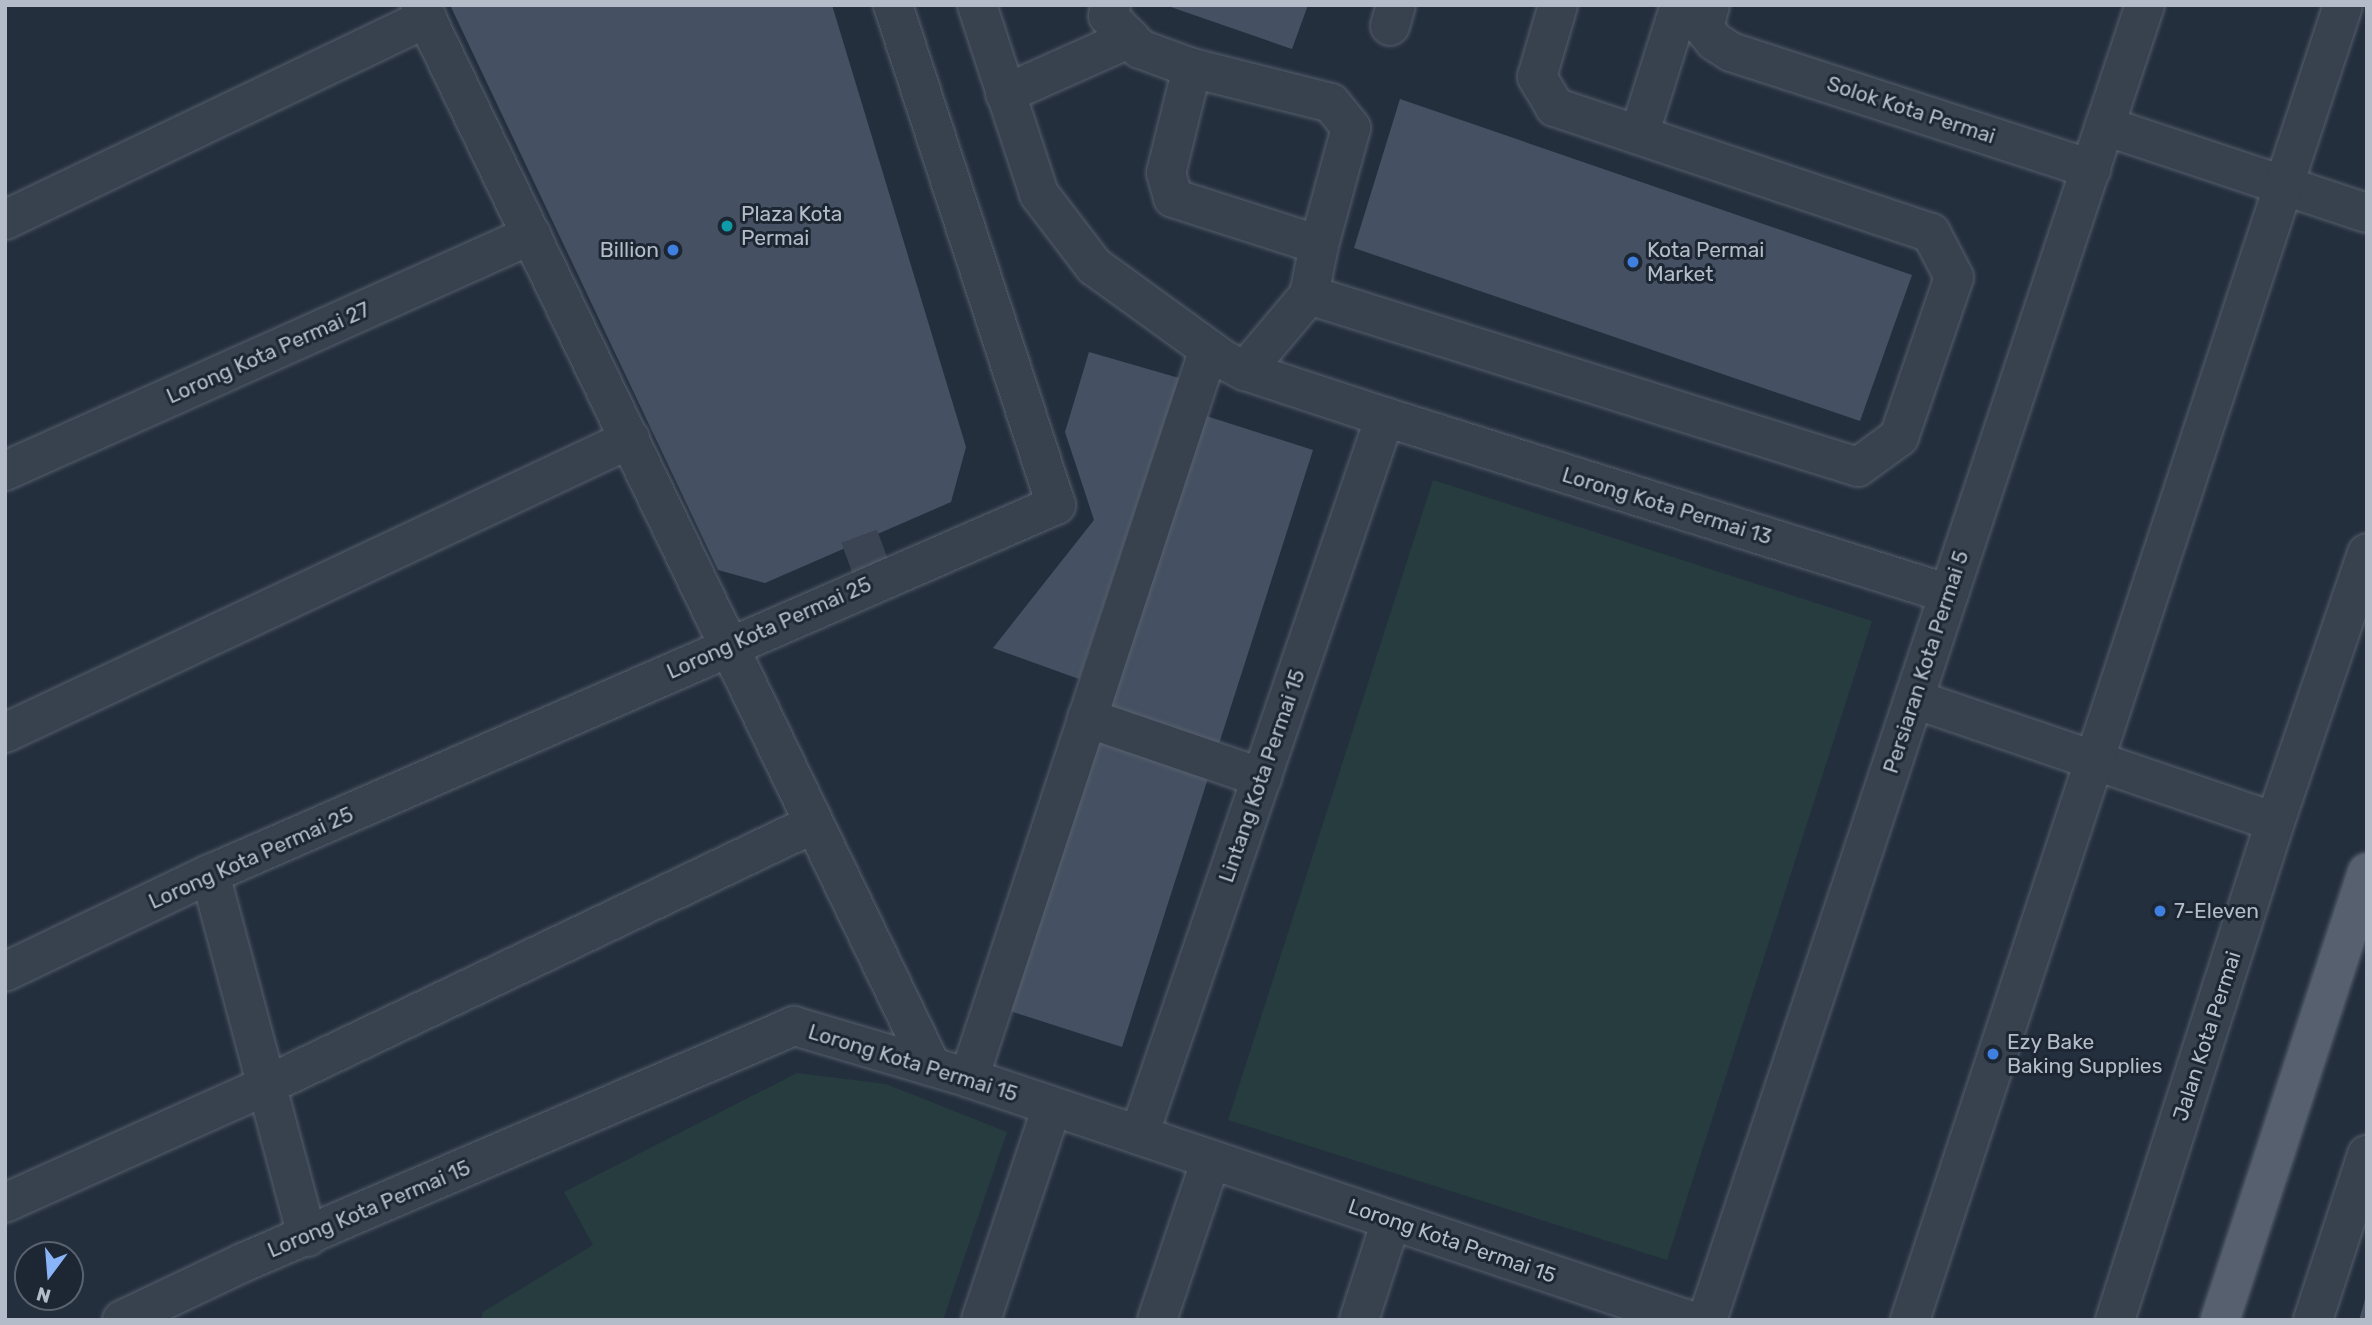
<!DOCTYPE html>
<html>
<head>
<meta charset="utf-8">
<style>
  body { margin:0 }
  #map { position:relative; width:2372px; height:1325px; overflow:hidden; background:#242f3e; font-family:Rubik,sans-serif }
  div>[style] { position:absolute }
  .green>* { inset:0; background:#263c3f }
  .building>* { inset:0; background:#455162 }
  .minor-tunnel>* { height:38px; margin-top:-19px; transform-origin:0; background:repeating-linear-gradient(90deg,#3a4453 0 38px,transparent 0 57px) }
  .roads { filter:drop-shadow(0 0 2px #565f6c) drop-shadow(0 0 2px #565f6c) }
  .minor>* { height:38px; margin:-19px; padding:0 19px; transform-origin:19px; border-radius:19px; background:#38414e }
  .major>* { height:38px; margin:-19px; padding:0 19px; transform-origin:19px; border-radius:19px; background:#56606e }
  .dots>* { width:19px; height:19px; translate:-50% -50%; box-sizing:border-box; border:4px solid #1d2633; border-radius:50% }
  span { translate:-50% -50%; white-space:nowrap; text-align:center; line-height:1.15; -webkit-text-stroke:6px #1d2633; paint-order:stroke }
  .street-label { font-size:21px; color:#b4bcc9 }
  .poi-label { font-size:21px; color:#b4bcc9 }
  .left { translate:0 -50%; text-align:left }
  .right { translate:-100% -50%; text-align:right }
  .frame { position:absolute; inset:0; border:7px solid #b4bcc9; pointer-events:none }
  .north { position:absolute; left:14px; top:1241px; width:70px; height:70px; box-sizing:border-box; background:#1d2633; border:2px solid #59626f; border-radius:50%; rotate:196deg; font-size:19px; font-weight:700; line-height:28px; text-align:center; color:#b4bcc9 }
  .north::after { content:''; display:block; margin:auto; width:24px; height:32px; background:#8ab4f8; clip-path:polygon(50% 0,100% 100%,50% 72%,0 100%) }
</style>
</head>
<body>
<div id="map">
  <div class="green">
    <div style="clip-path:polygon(1433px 480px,1872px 621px,1667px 1260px,1228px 1120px)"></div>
    <div style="clip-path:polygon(797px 1073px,886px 1084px,1007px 1132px,943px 1320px,481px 1320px,483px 1312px,593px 1245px,564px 1192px)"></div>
  </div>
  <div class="building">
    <div style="clip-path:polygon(450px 5px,832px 5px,966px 447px,951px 502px,765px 583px,718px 570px)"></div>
    <div style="clip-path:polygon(1165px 5px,1308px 5px,1292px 49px)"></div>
    <div style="clip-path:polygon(1400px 99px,1912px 275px,1860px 421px,1354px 248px)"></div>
    <div style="clip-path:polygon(1089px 352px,1179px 378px,1079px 679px,993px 648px,1094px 520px,1065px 432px)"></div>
    <div style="clip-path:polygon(1200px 414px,1313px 450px,1122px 1047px,1010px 1011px)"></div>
    <div style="clip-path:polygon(2366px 1296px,2367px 1320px,2359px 1320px)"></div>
  </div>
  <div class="minor-tunnel">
    <div style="left:859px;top:536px;width:49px;rotate:69.7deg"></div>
  </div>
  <div class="roads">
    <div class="minor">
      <div style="left:420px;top:5px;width:1178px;rotate:64.28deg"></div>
      <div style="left:977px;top:5px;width:199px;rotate:71.8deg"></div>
      <div style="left:1039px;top:194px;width:91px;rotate:52.6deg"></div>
      <div style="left:1094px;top:266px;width:160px;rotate:35.9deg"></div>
      <div style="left:1224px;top:360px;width:24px;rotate:28deg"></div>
      <div style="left:1245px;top:371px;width:147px;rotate:18.2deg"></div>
      <div style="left:1385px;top:417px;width:591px;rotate:17.42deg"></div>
      <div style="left:1111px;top:5px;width:11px;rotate:105deg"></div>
      <div style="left:1108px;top:16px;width:46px;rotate:45.9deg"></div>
      <div style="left:1140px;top:49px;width:55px;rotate:20.1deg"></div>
      <div style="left:1192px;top:68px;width:143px;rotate:14.1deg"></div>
      <div style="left:1331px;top:103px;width:32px;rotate:51deg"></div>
      <div style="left:1351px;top:128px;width:121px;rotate:105.3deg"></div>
      <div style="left:1319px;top:245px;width:51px;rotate:101.3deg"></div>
      <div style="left:1710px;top:5px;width:24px;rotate:105deg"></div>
      <div style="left:1704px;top:28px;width:16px;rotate:52deg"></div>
      <div style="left:1714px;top:41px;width:20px;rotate:33deg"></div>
      <div style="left:1731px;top:52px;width:379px;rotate:18deg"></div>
      <div style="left:1390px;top:26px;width:22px;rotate:-74deg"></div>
      <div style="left:1192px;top:68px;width:108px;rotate:103.9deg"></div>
      <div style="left:1166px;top:173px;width:26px;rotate:74deg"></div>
      <div style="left:1173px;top:198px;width:153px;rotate:17.8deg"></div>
      <div style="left:1005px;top:94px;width:137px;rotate:-24.1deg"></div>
      <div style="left:2105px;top:126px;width:276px;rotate:18.4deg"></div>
      <div style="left:1639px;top:135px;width:136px;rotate:-72.5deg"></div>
      <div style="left:5px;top:220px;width:468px;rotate:-25.6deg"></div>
      <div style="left:1245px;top:371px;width:99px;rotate:-49.9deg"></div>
      <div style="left:1309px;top:295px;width:575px;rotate:17.4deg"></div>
      <div style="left:1858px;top:467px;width:51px;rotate:-36.2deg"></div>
      <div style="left:1899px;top:437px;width:169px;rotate:-71deg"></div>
      <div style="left:1954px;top:277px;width:50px;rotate:-117.6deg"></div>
      <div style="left:1931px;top:233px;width:397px;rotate:-161.5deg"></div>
      <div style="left:1555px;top:107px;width:35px;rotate:-121deg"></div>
      <div style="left:1537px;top:77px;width:75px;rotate:-73.7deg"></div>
      <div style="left:5px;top:471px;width:577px;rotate:-24.16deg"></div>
      <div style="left:1914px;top:699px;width:381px;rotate:18.8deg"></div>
      <div style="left:1087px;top:718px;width:185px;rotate:18.9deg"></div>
      <div style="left:5px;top:733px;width:691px;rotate:-25.19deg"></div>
      <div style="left:210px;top:874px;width:376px;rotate:75deg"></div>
      <div style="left:5px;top:972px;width:227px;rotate:-25.6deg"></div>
      <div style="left:210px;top:874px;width:923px;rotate:-23.57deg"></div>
      <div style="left:1056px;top:505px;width:526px;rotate:-108.06deg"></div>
      <div style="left:969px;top:1078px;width:767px;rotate:-71.78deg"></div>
      <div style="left:1139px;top:1135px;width:759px;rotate:-71.09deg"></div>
      <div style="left:5px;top:1203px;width:285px;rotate:-24.2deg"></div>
      <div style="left:265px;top:1086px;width:607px;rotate:-25.55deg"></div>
      <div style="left:122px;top:1320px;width:133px;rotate:-25.4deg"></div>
      <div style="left:242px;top:1263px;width:601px;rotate:-23.24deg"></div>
      <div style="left:794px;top:1026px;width:183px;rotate:16.5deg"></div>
      <div style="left:969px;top:1078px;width:759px;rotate:18.6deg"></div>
      <div style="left:981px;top:1320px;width:225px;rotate:-71.6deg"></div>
      <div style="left:1157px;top:1320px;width:169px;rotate:-71.4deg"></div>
      <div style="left:1359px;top:1320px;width:104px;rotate:-72.1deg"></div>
      <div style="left:1707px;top:1320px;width:1386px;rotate:-71.58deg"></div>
      <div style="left:1910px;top:1320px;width:1384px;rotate:-71.77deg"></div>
      <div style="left:2115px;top:1320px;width:523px;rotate:-72.19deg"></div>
      <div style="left:2275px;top:822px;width:284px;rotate:-71.1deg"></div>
      <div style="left:2313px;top:1320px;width:174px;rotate:-71.9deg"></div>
    </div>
    <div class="major">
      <div style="left:2220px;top:1320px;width:471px;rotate:-71.8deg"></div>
    </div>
  </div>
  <div class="dots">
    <div style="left:727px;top:226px;background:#0f9aa8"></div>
    <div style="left:673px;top:250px;background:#3f7fe0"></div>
    <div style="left:1633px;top:262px;background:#3f7fe0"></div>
    <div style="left:2160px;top:911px;background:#3f7fe0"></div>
    <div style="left:1993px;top:1054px;background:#3f7fe0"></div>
  </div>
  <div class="street-label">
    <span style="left:1911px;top:110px;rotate:18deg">Solok Kota Permai</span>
    <span style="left:268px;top:353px;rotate:-24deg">Lorong Kota Permai 27</span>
    <span style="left:1667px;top:506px;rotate:17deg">Lorong Kota Permai 13</span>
    <span style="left:769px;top:628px;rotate:-24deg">Lorong Kota Permai 25</span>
    <span style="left:1926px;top:662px;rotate:-72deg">Persiaran Kota Permai 5</span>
    <span style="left:1262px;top:776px;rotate:-71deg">Lintang Kota Permai 15</span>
    <span style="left:251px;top:858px;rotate:-24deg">Lorong Kota Permai 25</span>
    <span style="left:2207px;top:1036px;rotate:-72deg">Jalan Kota Permai</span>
    <span style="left:913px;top:1063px;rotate:17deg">Lorong Kota Permai 15</span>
    <span style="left:369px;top:1209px;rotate:-23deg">Lorong Kota Permai 15</span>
    <span style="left:1452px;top:1241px;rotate:19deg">Lorong Kota Permai 15</span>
  </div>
  <div class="poi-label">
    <span class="left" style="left:741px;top:226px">Plaza Kota<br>Permai</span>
    <span class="right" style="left:659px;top:250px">Billion</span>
    <span class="left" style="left:1647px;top:262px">Kota Permai<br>Market</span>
    <span class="left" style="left:2174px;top:911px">7-Eleven</span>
    <span class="left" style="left:2007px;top:1054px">Ezy Bake<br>Baking Supplies</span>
  </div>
  <div class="frame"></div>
  <div class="north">N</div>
</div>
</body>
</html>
